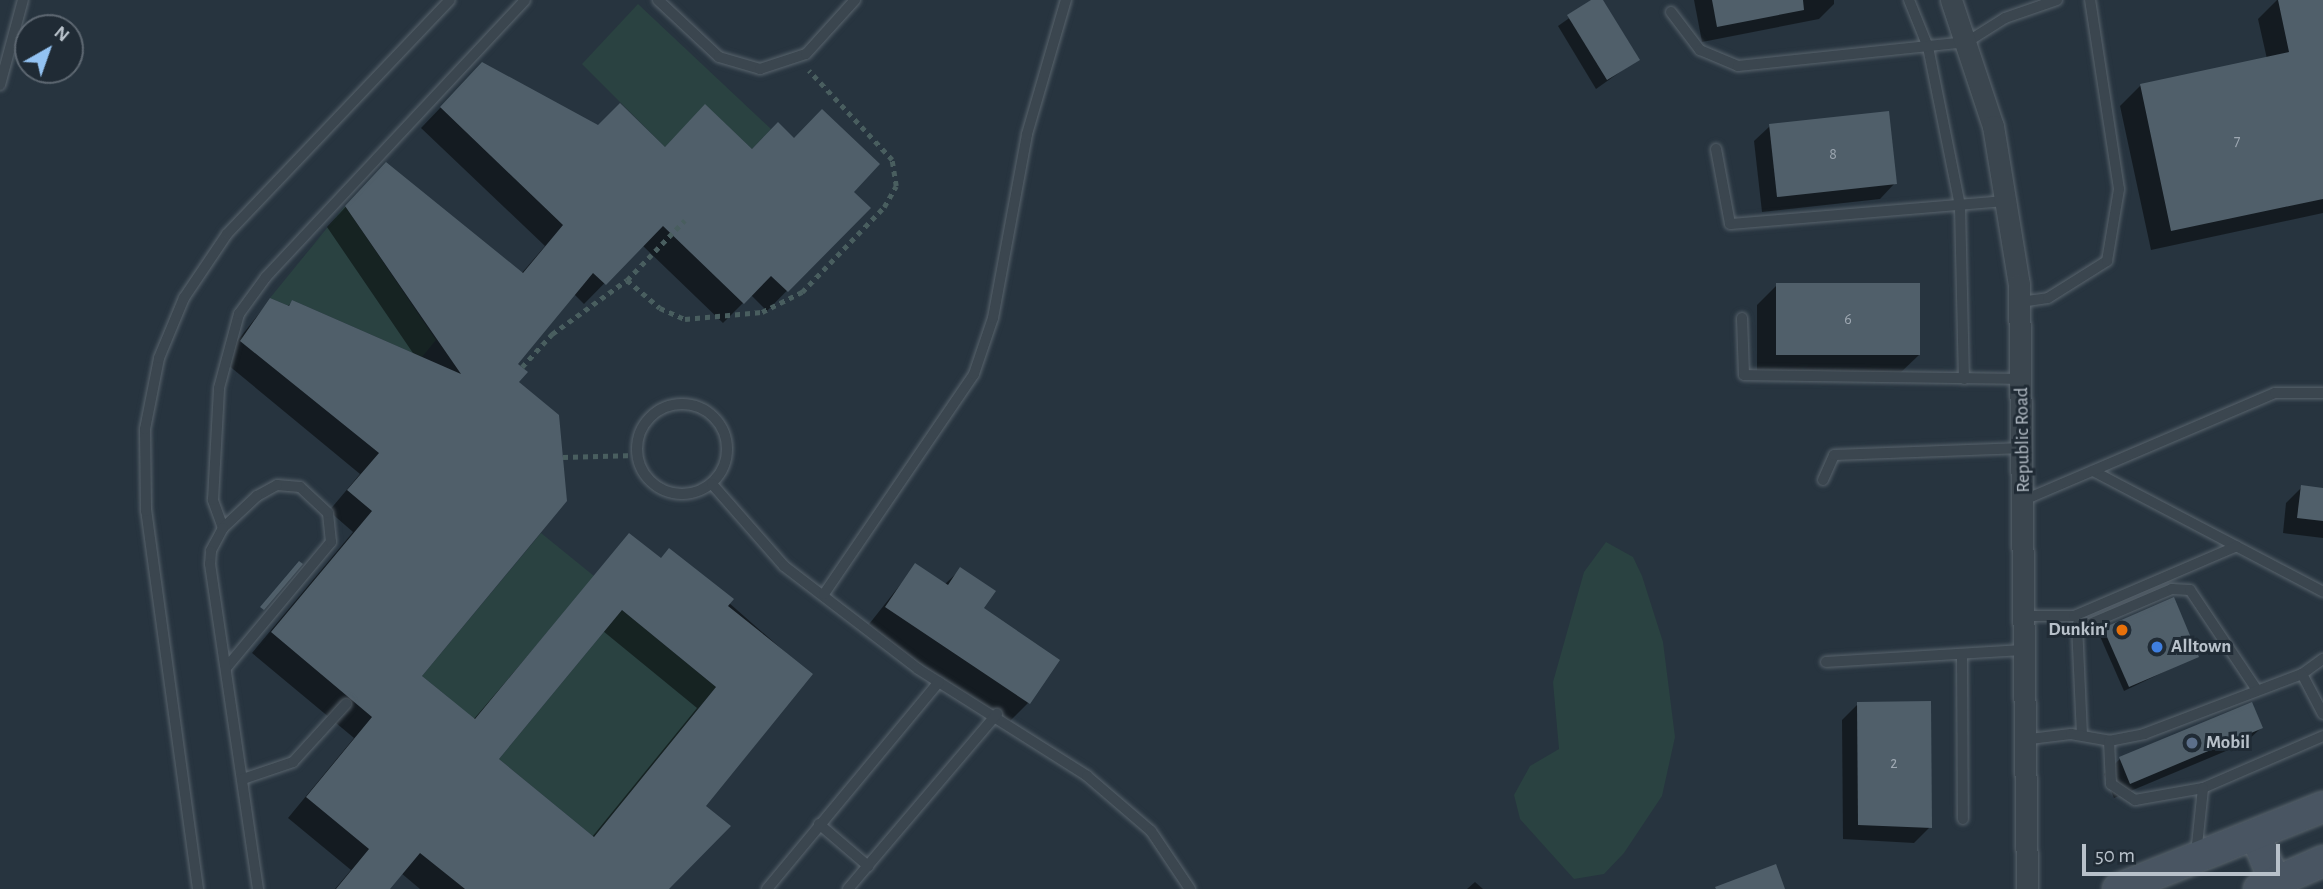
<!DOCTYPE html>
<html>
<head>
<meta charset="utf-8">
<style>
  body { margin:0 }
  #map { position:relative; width:2323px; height:889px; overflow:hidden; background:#27343f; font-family:"Alegreya Sans",sans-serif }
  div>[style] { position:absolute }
  .green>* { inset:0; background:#2a4241 }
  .shadow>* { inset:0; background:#0007 }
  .building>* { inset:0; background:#505f6a }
  .path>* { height:4.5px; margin-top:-2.25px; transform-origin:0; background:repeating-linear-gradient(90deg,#495e5f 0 5px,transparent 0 10px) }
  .roads { filter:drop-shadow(0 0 2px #59646d) drop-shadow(0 0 2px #59646d) }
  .service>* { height:10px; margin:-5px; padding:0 5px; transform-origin:5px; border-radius:5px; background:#3b464f }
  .service>.ring { margin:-5px; padding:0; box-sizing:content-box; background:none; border:10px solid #3b464f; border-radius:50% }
  .minor>* { height:21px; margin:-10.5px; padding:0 10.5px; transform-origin:10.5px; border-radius:10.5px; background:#3b464f }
  .secondary>* { height:30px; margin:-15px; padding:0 15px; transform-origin:15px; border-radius:15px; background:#495562 }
  .dots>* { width:19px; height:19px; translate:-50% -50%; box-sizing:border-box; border:4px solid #202b35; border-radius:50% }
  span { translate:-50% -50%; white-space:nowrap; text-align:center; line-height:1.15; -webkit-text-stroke:6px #202b35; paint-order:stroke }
  .number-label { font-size:16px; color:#9ea8b2 }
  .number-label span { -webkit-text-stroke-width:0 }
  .street-label { font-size:19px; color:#b8c1ca }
  .poi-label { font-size:19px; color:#b8c1ca; font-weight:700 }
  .right { translate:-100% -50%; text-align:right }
  .left { translate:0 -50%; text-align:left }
  .north { position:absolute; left:14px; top:14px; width:70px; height:70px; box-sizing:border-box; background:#202b35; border:2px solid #5d6771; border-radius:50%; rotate:40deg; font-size:19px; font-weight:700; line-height:28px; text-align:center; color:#b8c1ca }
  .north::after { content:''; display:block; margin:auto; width:24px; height:32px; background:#93c3f3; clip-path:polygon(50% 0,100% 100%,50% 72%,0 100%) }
  .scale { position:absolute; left:2082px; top:844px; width:198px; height:32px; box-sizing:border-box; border:4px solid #b8c1ca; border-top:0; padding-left:9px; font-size:21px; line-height:24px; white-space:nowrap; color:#b8c1ca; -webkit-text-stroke:5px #202b35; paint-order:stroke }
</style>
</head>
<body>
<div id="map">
  <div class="green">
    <div style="clip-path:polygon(638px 4px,771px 129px,752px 149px,705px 105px,665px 147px,582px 64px)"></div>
    <div style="clip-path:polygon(345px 206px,436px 340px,422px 357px,292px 300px,289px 306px,270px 298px)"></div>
    <div style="clip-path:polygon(541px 533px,594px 576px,465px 731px,449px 698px,422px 676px)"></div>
    <div style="clip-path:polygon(1606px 542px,1633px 557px,1642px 576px,1663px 642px,1675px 737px,1662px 796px,1624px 853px,1604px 874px,1574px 879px,1520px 819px,1514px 795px,1530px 766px,1559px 749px,1553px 682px,1584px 572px)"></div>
    <div style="clip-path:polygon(622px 610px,716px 687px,594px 837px,499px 759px)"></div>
  </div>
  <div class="shadow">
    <div style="clip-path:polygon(1595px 0,1601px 0,1637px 60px,1596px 89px,1558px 26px)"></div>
    <div style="clip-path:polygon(1694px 0,1834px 0,1834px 4px,1819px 19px,1702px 42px)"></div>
    <div style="clip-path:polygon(2277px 0,2323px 0,2323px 213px,2151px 250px,2120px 106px,2140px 86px,2267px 59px,2258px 19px)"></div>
    <div style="clip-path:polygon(evenodd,462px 85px,664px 149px,751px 151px,852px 192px,868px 208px,767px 311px,751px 295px,723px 323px,642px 245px,584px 304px,574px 294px,515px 364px,517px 382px,420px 676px,473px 720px,630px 536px,660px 560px,669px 550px,811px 675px,704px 806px,667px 889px,420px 889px,401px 873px,388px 889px,335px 889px,351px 870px,288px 818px,354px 738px,252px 653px,353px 532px,329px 511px,360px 474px,222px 360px,270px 300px,287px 307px,292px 302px,415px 356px,327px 227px,366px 185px,521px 274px,545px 246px,421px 128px,462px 85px,603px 631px,697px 708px,592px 837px,497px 760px,603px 631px)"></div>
    <div style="clip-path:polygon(1770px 126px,1895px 183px,1880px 199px,1762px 212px,1754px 141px)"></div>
    <div style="clip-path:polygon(1777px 285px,1919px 355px,1898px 375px,1757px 375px,1757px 305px)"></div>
    <div style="clip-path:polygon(2302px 487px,2323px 490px,2323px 538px,2283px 533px,2286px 503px)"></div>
    <div style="clip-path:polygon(915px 566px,944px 585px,961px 569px,1028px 703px,1008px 723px,866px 628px)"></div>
    <div style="clip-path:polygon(2104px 629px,2197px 656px,2124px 691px,2099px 634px)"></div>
    <div style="clip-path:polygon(1858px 704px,1930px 827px,1914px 843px,1843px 839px,1842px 720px)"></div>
    <div style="clip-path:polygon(2261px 728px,2245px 743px,2114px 798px,2104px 774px,2120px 759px)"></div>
    <div style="clip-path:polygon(1475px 882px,1483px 889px,1467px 889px)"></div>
  </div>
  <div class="building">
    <div style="clip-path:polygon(1591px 0,1603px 0,1640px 60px,1607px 80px,1567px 15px)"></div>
    <div style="clip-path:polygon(1712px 0,1803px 0,1804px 10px,1717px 27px)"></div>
    <div style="clip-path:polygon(2278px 0,2323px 0,2323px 199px,2171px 231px,2140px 84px,2289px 52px)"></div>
    <div style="clip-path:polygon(evenodd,482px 62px,598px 125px,620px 103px,665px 147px,705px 104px,752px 149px,778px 122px,794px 138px,822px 109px,880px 164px,854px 192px,871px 208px,788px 292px,771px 276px,744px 304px,663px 226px,606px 285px,593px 273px,518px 364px,528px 372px,519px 382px,559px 415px,567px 501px,422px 676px,475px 719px,629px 533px,661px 558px,669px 548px,734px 599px,728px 606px,813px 674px,706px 806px,731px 826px,669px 889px,465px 889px,420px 853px,390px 889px,336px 889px,369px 849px,306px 797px,372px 717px,271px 632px,372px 511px,347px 490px,379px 453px,240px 341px,270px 298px,289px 306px,292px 300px,461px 374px,345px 206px,386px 162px,523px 273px,563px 225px,440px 107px,482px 62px,622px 610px,716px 687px,594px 837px,499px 759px,622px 610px)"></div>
    <div style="clip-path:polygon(1889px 111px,1897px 184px,1777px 197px,1769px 124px)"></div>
    <div style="clip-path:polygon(1776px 283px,1920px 283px,1920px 355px,1776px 355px)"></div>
    <div style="clip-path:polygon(2301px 485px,2323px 488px,2323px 521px,2297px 518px)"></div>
    <div style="clip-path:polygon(299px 561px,303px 564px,264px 610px,260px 607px)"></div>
    <div style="clip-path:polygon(915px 563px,948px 585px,960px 567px,996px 591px,984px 608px,1060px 660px,1030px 704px,885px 607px)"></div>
    <div style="clip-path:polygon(2174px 597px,2199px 657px,2129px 687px,2103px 628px)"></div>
    <div style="clip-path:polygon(1931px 701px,1932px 828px,1858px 825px,1857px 702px)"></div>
    <div style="clip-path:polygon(2252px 702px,2263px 728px,2130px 784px,2119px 757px)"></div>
    <div style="clip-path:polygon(1776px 864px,1785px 889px,1716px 889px,1715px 887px)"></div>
  </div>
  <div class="path">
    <div style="left:627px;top:280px;width:43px;rotate:40.3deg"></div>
    <div style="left:660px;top:308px;width:27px;rotate:24deg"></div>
    <div style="left:685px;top:319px;width:77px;rotate:-5.2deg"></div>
    <div style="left:762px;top:312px;width:45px;rotate:-26.6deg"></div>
    <div style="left:802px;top:292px;width:118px;rotate:-46deg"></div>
    <div style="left:884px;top:207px;width:24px;rotate:-60deg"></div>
    <div style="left:896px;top:186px;width:26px;rotate:-99deg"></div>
    <div style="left:892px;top:160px;width:122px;rotate:-133deg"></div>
    <div style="left:522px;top:367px;width:45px;rotate:-47.7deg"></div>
    <div style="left:552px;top:334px;width:92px;rotate:-35.8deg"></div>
    <div style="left:627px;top:280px;width:83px;rotate:-46deg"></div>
    <div style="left:563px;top:457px;width:73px;rotate:-1.6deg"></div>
  </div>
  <div class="roads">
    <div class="service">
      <div style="left:658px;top:0;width:83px;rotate:43.1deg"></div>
      <div style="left:719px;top:57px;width:43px;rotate:16.3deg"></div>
      <div style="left:760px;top:69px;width:48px;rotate:-18.1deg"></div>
      <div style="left:806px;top:54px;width:73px;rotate:-47.8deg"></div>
      <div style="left:1909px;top:0;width:51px;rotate:68deg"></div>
      <div style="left:1928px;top:47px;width:162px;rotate:78.6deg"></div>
      <div style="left:1960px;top:206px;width:173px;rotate:88.7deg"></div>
      <div style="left:1671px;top:12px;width:48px;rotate:52.7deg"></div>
      <div style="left:1700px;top:50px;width:41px;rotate:22.8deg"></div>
      <div style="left:1738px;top:66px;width:230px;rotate:-6deg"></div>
      <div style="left:1967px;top:42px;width:45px;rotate:-32.3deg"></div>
      <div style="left:2005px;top:18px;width:55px;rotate:-19.1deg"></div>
      <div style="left:0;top:85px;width:88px;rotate:-74.9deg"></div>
      <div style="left:1716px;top:149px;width:76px;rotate:79.4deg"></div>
      <div style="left:1730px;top:224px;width:277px;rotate:-4.8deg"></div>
      <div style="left:2020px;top:302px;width:28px;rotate:-8deg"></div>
      <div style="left:2048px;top:298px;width:70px;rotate:-32.1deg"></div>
      <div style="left:2107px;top:261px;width:73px;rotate:-80.5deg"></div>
      <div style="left:2119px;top:189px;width:191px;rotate:-98.7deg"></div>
      <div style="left:1742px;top:318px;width:57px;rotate:88deg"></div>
      <div style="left:1744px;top:375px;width:277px;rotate:0.8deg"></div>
      <div class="ring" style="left:637px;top:404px;width:80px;height:80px"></div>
      <div style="left:2093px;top:471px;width:260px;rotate:27.7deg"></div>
      <div style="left:1823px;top:480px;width:27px;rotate:-66deg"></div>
      <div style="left:1834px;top:455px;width:189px;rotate:-2.1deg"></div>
      <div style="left:712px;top:484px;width:109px;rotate:48.7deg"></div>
      <div style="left:784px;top:566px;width:169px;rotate:37.5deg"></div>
      <div style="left:918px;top:669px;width:200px;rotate:32.3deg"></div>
      <div style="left:1087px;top:776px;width:84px;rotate:40.7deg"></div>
      <div style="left:1151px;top:831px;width:70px;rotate:56.1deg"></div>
      <div style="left:2024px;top:500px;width:273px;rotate:-23.1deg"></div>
      <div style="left:2275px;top:393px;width:48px"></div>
      <div style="left:223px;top:528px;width:30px;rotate:-110deg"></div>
      <div style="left:213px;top:500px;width:112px;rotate:-86.9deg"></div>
      <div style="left:219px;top:388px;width:77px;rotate:-74.9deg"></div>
      <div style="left:239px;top:314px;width:46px;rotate:-53.9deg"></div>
      <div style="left:266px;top:277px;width:379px;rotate:-46.9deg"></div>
      <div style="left:824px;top:594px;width:266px;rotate:-55.7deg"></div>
      <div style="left:974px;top:374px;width:59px;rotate:-71.3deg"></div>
      <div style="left:993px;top:318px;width:187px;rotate:-79.5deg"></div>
      <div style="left:1027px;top:134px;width:140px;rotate:-73.8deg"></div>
      <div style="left:2023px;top:616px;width:51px"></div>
      <div style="left:2074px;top:616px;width:177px;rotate:-23.2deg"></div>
      <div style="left:2077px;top:625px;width:110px;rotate:87.4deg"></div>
      <div style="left:2078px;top:629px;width:102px;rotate:-23.1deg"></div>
      <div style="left:2172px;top:589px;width:18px;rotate:3deg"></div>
      <div style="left:2190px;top:590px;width:120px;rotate:56.2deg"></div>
      <div style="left:1962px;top:654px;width:165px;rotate:89.7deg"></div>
      <div style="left:1826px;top:662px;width:196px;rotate:-3.5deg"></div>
      <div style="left:226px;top:668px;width:164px;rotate:-50.2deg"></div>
      <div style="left:331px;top:542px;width:29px;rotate:-96deg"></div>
      <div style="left:328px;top:513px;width:38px;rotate:-137deg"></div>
      <div style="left:300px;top:487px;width:23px;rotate:-175deg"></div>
      <div style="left:277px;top:485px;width:23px;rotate:151deg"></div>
      <div style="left:257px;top:496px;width:47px;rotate:136.7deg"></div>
      <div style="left:223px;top:528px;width:26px;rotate:118deg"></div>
      <div style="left:211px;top:551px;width:13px;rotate:94deg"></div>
      <div style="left:210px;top:564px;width:329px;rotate:81.6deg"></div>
      <div style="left:2302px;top:674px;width:26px;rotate:-36deg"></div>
      <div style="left:2022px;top:740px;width:49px;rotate:-7deg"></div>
      <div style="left:2071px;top:734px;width:39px;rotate:10deg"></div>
      <div style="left:2109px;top:741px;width:36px;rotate:-11deg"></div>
      <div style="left:2144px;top:734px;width:169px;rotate:-20.8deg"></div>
      <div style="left:2302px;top:674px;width:45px;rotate:62.3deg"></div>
      <div style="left:2109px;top:741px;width:43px;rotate:87.3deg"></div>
      <div style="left:2111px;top:784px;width:29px;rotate:34deg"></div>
      <div style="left:2135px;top:800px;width:69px;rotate:-10deg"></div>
      <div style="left:2203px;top:788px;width:131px;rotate:-23.4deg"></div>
      <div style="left:243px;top:779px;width:53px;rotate:-18.8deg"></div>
      <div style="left:293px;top:762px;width:79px;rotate:-47.6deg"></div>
      <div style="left:819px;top:824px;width:65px;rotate:40.6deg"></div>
      <div style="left:2196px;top:854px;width:66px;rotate:-83.9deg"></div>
      <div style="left:198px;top:889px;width:382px;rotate:-97.8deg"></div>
      <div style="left:146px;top:511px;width:82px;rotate:-90.7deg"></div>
      <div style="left:145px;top:429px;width:72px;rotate:-78.8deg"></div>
      <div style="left:159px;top:358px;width:65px;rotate:-67.4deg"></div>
      <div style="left:184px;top:298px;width:77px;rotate:-56.1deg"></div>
      <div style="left:227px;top:234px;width:323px;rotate:-46.4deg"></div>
      <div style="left:767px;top:889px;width:269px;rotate:-50.3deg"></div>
      <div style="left:848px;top:889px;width:230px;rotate:-49.6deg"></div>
    </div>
    <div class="minor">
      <div style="left:1951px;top:0;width:133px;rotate:71.6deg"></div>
      <div style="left:1993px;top:126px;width:160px;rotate:80.7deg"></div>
      <div style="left:2019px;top:284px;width:605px;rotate:89.24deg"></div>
    </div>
    <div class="secondary">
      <div style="left:2256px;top:836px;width:50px;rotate:67.6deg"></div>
      <div style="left:2118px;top:889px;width:221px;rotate:-21.8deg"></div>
      <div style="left:2259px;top:889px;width:70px;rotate:-23.6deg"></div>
    </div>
  </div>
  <div class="dots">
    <div style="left:2122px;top:630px;background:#e8710a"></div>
    <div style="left:2157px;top:647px;background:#3f7fe0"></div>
    <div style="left:2192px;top:743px;background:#5c6f8a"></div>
  </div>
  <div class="number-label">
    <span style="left:2237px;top:141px">7</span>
    <span style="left:1833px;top:154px">8</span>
    <span style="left:1848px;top:319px">6</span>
    <span style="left:1894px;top:763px">2</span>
  </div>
  <div class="street-label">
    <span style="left:2023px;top:440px;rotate:-91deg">Republic Road</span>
  </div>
  <div class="poi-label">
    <span class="right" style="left:2108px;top:630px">Dunkin'</span>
    <span class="left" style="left:2171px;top:647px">Alltown</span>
    <span class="left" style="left:2206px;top:743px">Mobil</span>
  </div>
  <div class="north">N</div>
  <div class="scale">50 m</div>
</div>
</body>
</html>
